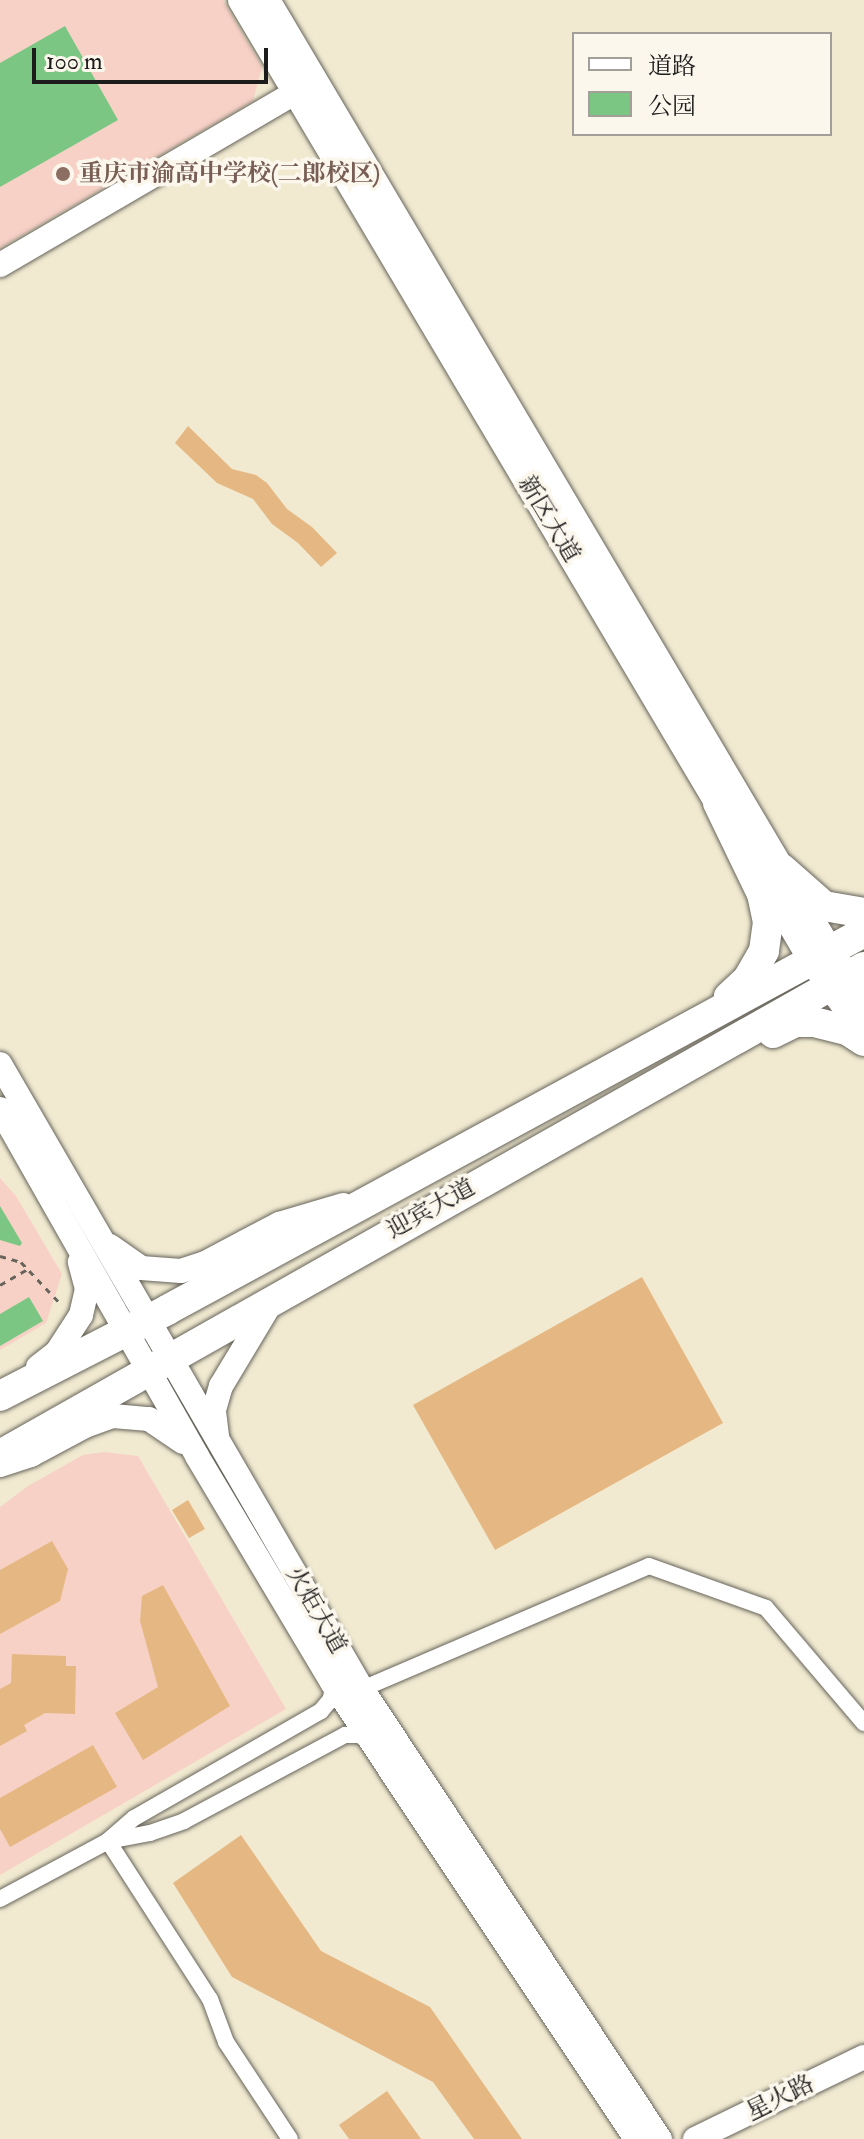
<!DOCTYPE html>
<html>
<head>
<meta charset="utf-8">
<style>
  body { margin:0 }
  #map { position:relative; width:864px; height:2139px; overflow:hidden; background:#f1ead1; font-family:"IM FELL Double Pica","Noto Serif SC",serif }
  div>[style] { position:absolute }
  .built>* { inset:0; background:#f7d1c6 }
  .green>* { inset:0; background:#7cc684 }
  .building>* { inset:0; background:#e5b883 }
  .path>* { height:3px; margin-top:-1.5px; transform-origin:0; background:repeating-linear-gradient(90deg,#67645b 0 6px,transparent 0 12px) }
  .roads { filter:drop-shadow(0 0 2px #67645b) drop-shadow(0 0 2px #67645b) }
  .street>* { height:16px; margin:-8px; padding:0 8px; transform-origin:8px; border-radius:8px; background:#fff }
  .secondary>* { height:24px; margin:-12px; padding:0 12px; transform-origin:12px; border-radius:12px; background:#fff }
  .primary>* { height:26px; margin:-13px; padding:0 13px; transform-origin:13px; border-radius:13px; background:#fff }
  .highway>* { height:30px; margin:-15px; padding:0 15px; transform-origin:15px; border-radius:15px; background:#fff }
  .dots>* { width:22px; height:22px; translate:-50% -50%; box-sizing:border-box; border:4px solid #fbf7ec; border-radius:50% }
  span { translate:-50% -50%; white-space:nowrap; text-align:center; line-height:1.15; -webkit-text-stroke:7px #fbf7ec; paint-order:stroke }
  .education-label { font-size:24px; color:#785e54; font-weight:700 }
  .left { translate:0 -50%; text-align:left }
  .street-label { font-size:24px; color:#1c1c1c }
  .legend { position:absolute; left:572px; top:32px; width:260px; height:104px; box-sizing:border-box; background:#fbf7ec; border:2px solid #a29f99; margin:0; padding:10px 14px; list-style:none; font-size:24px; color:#1c1c1c }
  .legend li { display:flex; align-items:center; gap:16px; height:40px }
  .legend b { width:40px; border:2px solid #a29f99 }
  .scale { position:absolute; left:32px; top:48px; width:236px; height:36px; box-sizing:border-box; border:4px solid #1c1c1c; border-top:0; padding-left:10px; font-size:24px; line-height:28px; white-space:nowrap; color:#1c1c1c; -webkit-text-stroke:6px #fbf7ec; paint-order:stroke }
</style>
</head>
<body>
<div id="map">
  <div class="built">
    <div style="clip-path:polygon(0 0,223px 0,262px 67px,253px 101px,0 248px)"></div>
    <div style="clip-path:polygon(0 1178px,16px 1196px,62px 1274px,46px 1323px,0 1350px)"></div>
    <div style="clip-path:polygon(104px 1452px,138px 1456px,286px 1709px,0 1875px,0 1507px,28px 1486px,83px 1455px)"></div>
  </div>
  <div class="green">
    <div style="clip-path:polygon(65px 26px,118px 120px,0 187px,0 63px)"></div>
    <div style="clip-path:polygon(0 1206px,22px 1243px,20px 1246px,0 1240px)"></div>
    <div style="clip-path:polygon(29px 1297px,43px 1321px,0 1346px,0 1314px)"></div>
  </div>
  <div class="building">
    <div style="clip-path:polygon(188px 426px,232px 469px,256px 475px,267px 483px,287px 509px,312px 527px,337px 553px,321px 567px,298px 543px,272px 524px,253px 499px,217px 483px,175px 443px)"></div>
    <div style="clip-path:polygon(642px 1277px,723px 1423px,495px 1550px,413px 1405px)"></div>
    <div style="clip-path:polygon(188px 1500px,205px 1529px,189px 1538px,172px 1510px)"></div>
    <div style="clip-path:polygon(52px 1541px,68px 1569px,60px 1601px,0 1634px,0 1570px)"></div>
    <div style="clip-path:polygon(163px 1585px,230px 1706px,143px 1760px,115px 1713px,158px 1687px,140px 1621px,142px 1596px)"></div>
    <div style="clip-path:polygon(12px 1654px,66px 1656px,66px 1666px,76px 1666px,75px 1714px,45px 1713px,24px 1725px,27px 1731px,0 1746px,0 1689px,11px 1683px)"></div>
    <div style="clip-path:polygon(93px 1745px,117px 1787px,10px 1847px,0 1829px,0 1798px)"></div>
    <div style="clip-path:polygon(241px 1835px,321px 1951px,430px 2007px,522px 2139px,474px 2139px,433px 2082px,232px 1977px,173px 1883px)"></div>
    <div style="clip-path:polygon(387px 2091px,421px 2139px,349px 2139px,339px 2125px)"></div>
  </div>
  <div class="path">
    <div style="left:0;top:1256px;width:22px;rotate:16deg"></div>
    <div style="left:21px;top:1262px;width:54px;rotate:46.5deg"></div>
    <div style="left:0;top:1285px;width:32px;rotate:-30deg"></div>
  </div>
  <div class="roads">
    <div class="street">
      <div style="left:333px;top:1684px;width:15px;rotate:98deg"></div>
      <div style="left:331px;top:1699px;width:16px;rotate:130deg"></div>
      <div style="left:321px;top:1711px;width:215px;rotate:150.2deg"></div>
      <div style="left:134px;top:1818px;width:35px;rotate:139deg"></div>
      <div style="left:108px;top:1841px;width:43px;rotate:-10.8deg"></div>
      <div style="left:150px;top:1833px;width:36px;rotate:-19deg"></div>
      <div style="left:184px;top:1821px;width:183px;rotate:-28.1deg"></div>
      <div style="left:345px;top:1735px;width:15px"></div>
      <div style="left:360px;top:1735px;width:13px;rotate:39deg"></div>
      <div style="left:362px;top:1689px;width:312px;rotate:-23.2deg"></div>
      <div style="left:649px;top:1566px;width:124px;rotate:19.7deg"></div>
      <div style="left:766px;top:1608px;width:151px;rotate:49.6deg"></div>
      <div style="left:0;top:1899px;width:123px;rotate:-28.2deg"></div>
      <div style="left:108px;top:1841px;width:188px;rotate:57.2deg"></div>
      <div style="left:210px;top:1999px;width:46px;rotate:69.6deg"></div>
      <div style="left:226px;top:2042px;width:116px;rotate:56.6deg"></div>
    </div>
    <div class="secondary">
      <div style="left:0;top:265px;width:363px;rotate:-30.3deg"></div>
      <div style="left:0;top:1064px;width:722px;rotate:59.92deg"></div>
      <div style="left:362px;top:1689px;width:540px;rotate:56.49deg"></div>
      <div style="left:0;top:1109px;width:399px;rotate:60.4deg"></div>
      <div style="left:197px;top:1456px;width:265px;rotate:59.2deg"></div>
      <div style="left:333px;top:1684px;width:547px;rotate:56.34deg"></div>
      <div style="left:110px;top:1246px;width:38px;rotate:35deg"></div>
      <div style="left:141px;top:1268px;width:40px;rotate:4.3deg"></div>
      <div style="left:181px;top:1271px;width:25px;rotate:-18deg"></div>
      <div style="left:205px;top:1263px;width:84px;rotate:-27.8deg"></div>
      <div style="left:279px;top:1224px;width:67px;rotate:-16.5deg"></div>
      <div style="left:38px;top:1367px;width:24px;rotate:-38deg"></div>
      <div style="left:57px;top:1352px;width:44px;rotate:-57deg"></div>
      <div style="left:81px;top:1315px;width:27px;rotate:-77deg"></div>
      <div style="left:87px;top:1289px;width:28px;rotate:-105deg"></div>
      <div style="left:217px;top:1436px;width:26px;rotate:-97deg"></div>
      <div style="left:214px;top:1410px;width:25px;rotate:-74deg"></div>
      <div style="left:221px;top:1386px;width:99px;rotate:-59deg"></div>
      <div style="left:0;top:1465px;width:33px;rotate:-18deg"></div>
      <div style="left:31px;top:1455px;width:61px;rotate:-28.2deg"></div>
      <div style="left:85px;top:1426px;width:30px;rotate:-20deg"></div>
      <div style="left:113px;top:1416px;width:36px;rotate:5deg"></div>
      <div style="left:149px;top:1419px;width:41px;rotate:34.1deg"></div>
      <div style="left:695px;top:2139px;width:188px;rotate:-25.9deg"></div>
    </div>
    <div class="primary">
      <div style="left:241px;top:0;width:952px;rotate:59.31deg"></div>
      <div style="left:267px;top:0;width:1105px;rotate:59.37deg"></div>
      <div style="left:830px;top:951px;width:59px;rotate:54.7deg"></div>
      <div style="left:762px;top:876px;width:99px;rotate:59.5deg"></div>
      <div style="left:812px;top:961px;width:89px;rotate:54.2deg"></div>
    </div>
    <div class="highway">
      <div style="left:718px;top:803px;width:101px;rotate:64.2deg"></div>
      <div style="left:762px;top:894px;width:29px;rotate:78deg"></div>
      <div style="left:768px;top:922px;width:29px;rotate:98deg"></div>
      <div style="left:764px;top:951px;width:34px;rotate:120deg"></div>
      <div style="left:747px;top:980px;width:25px;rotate:137deg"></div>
      <div style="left:782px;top:869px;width:56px;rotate:41.4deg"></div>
      <div style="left:824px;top:906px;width:41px;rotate:9.9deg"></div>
      <div style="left:773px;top:1033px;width:25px;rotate:-26deg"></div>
      <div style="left:796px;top:1022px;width:18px"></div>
      <div style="left:814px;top:1022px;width:34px;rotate:14deg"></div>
      <div style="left:847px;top:1030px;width:20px;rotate:33deg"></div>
      <div style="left:0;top:1396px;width:188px;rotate:-27.2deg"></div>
      <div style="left:167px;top:1310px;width:793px;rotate:-28.47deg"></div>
      <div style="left:0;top:1455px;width:992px;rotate:-29.46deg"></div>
    </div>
  </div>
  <div class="dots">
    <div style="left:63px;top:174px;background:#8d6e63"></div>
  </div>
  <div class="education-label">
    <span class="left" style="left:79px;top:174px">重庆市渝高中学校(二郎校区)</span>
  </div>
  <div class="street-label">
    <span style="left:549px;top:519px;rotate:59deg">新区大道</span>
    <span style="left:431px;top:1209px;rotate:-29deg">迎宾大道</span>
    <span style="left:316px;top:1610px;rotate:60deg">火炬大道</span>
    <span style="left:780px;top:2098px;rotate:-26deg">星火路</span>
  </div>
  <ul class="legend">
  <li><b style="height:10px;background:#fff"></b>道路</li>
  <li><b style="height:22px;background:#7cc684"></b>公园</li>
  </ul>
  <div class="scale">100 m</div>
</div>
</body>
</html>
